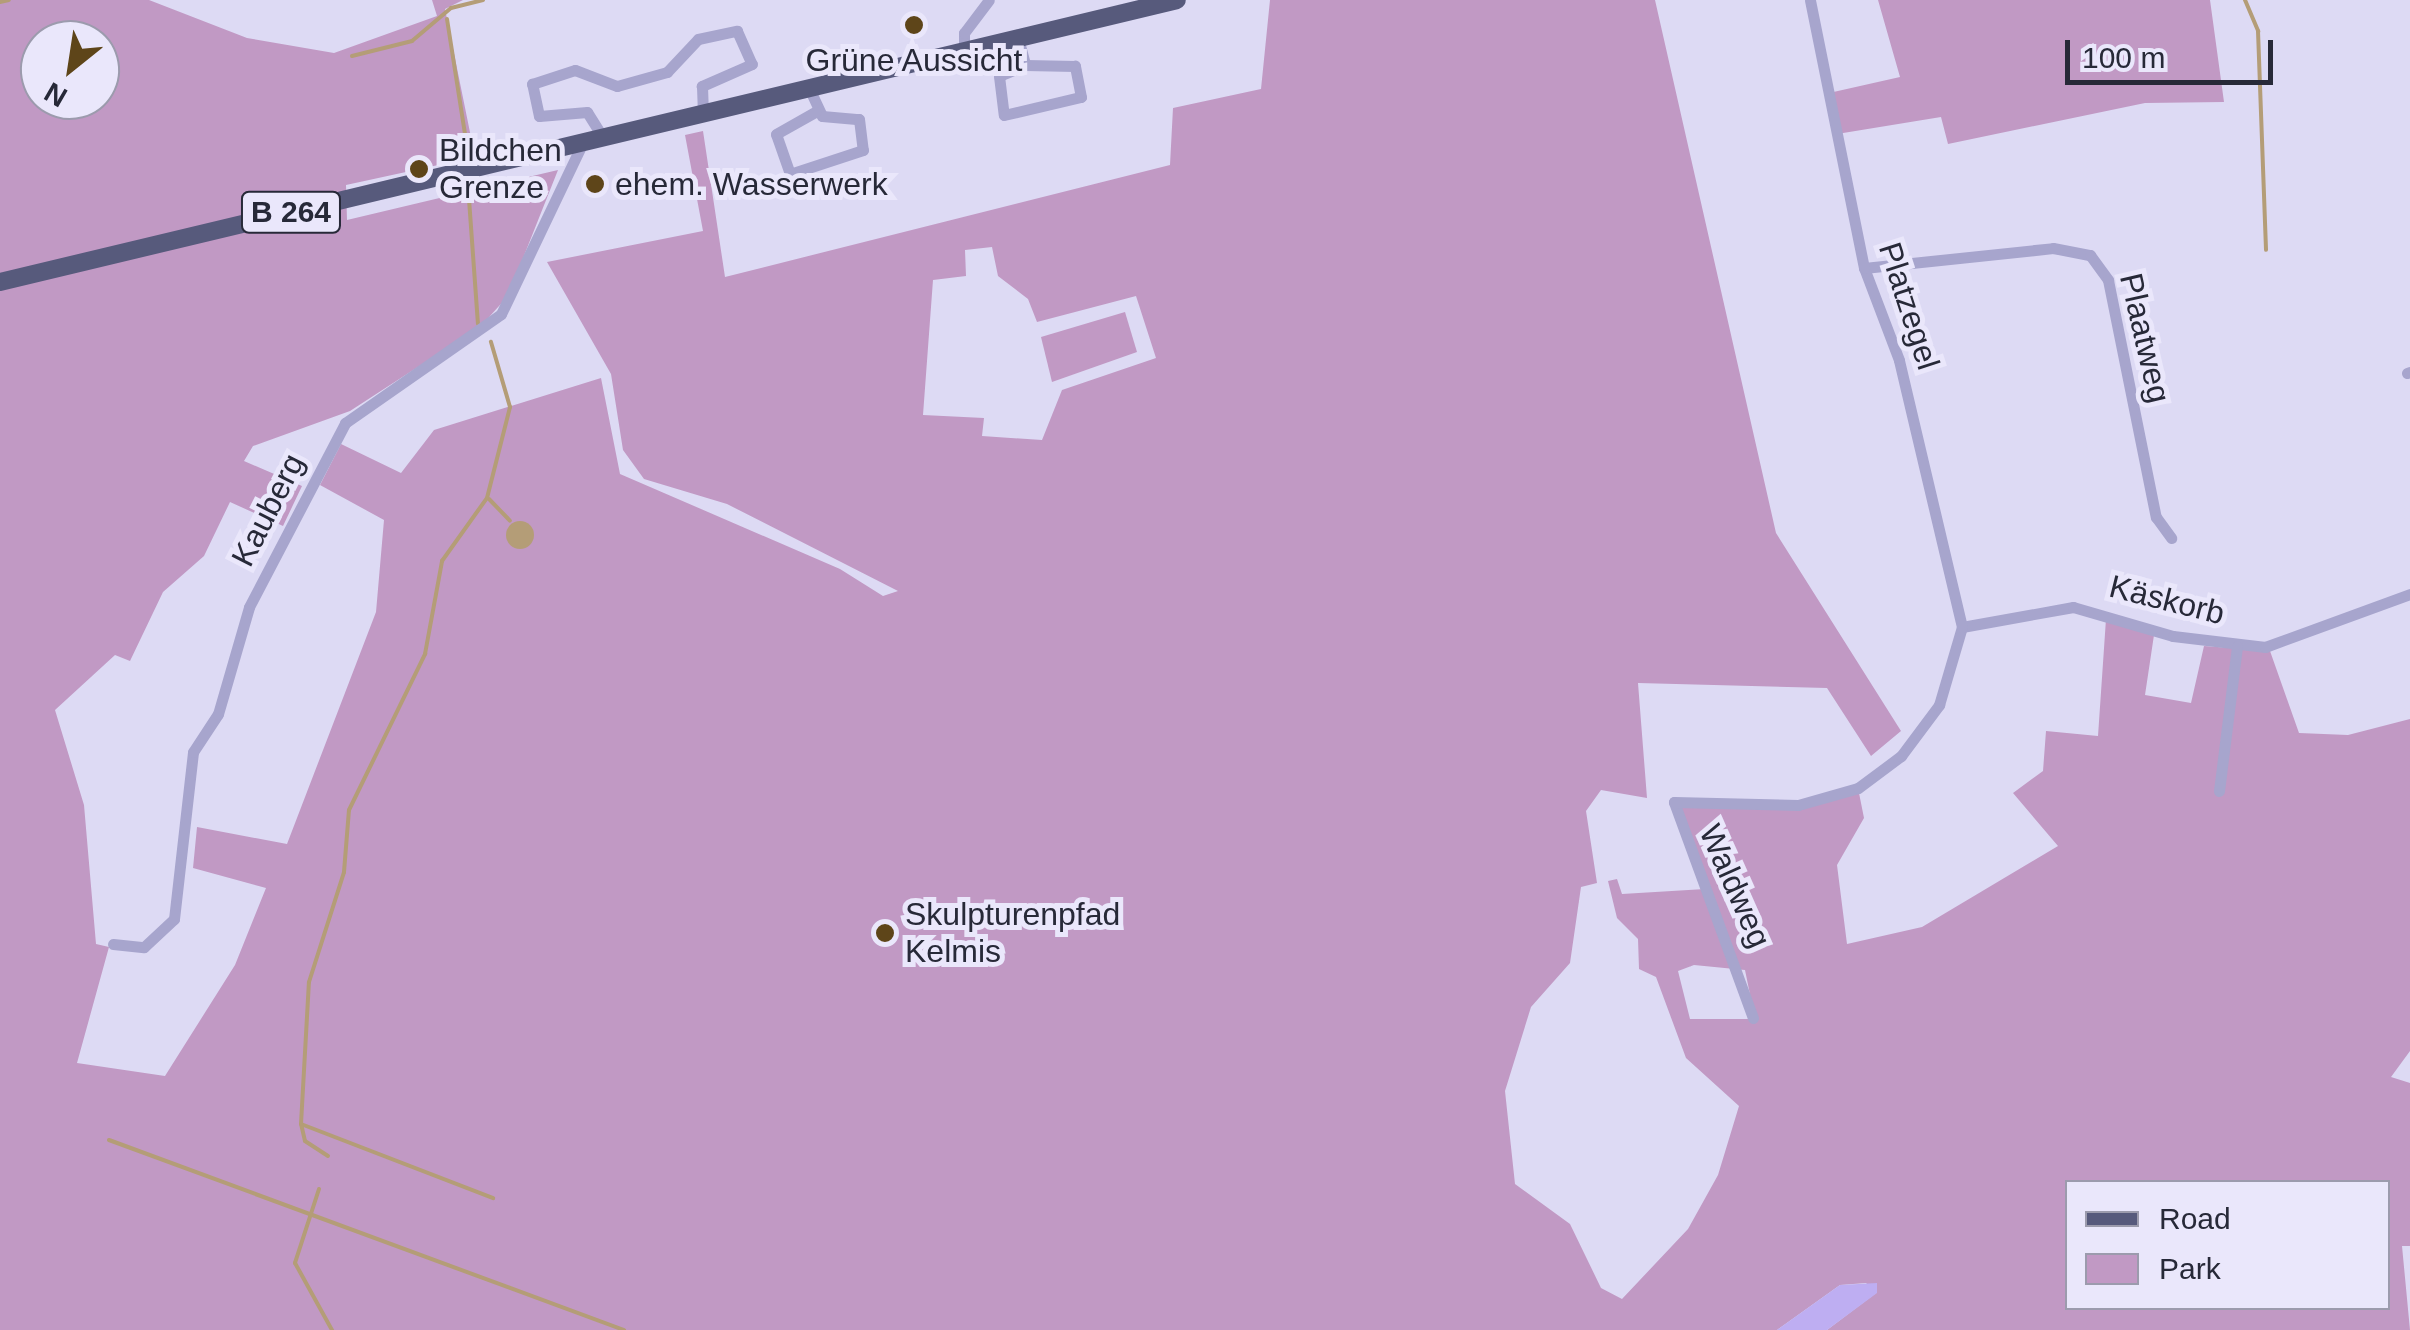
<!DOCTYPE html>
<html>
<head>
<meta charset="utf-8">
<style>
  body { margin:0 }
  #map { position:relative; width:2410px; height:1330px; overflow:hidden; background:#dddaf4; font-family:Arial,sans-serif }
  div>[style] { position:absolute }
  .green>* { inset:0; background:#c199c4 }
  .sand>* { inset:0; background:#beaef2 }
  .water>* { inset:0; background:#b49d77 }
  .round { border-radius:50% }
  .stream>* { height:4px; margin:-2px; padding:0 2px; transform-origin:2px; border-radius:2px; background:#b49d77 }
  .street>* { height:11px; margin:-5.5px; padding:0 5.5px; transform-origin:5.5px; border-radius:5.5px; background:#a7a5cd }
  .primary>* { height:18px; margin:-9px; padding:0 9px; transform-origin:9px; border-radius:9px; background:#575a7c }
  .dots>* { width:28px; height:28px; translate:-50% -50%; box-sizing:border-box; border:5px solid #eae7fb; border-radius:50% }
  span { translate:-50% -50%; white-space:nowrap; text-align:center; line-height:1.15; -webkit-text-stroke:10px #eae7fb; paint-order:stroke }
  .shield-label span { padding:2px 8px; background:#eae7fb; border:2px solid; border-radius:8px; -webkit-text-stroke-width:0 }
  .shield-label { font-size:30px; color:#272938; font-weight:700 }
  .poi-label { font-size:32px; color:#272938 }
  .left { translate:0 -50%; text-align:left }
  .street-label { font-size:32px; color:#272938 }
  .legend { position:absolute; left:2065px; top:1180px; width:325px; height:130px; box-sizing:border-box; background:#eae7fb; border:2px solid #9c9bad; margin:0; padding:12px 18px; list-style:none; font-size:30px; color:#272938 }
  .legend li { display:flex; align-items:center; gap:20px; height:50px }
  .legend b { width:50px; border:2px solid #9c9bad }
  .north { position:absolute; left:20px; top:20px; width:100px; height:100px; box-sizing:border-box; background:#eae7fb; border:2px solid #9c9bad; border-radius:50%; rotate:210deg; font-size:28px; font-weight:700; line-height:40px; text-align:center; color:#272938 }
  .north::after { content:''; display:block; margin:auto; width:35px; height:45px; background:#5e4519; clip-path:polygon(50% 0,100% 100%,50% 72%,0 100%) }
  .scale { position:absolute; left:2065px; top:40px; width:208px; height:45px; box-sizing:border-box; border:5px solid #272938; border-top:0; padding-left:12px; font-size:30px; line-height:35px; white-space:nowrap; color:#272938; -webkit-text-stroke:8px #eae7fb; paint-order:stroke }
</style>
</head>
<body>
<div id="map">
  <div class="green">
    <div style="clip-path:polygon(evenodd,0 0,149px 0,247px 38px,334px 53px,437px 16px,432px 0,463px 0,445px 9px,475px 157px,346px 185px,347px 220px,558px 170px,508px 296px,481px 326px,350px 411px,253px 446px,244px 461px,302px 486px,283px 526px,230px 502px,204px 556px,163px 592px,130px 661px,115px 655px,55px 710px,84px 805px,96px 944px,109px 947px,77px 1063px,165px 1076px,235px 965px,266px 888px,193px 868px,197px 827px,287px 844px,376px 612px,384px 520px,320px 485px,341px 444px,401px 473px,434px 430px,601px 378px,620px 474px,840px 569px,883px 596px,898px 591px,727px 504px,644px 479px,623px 450px,611px 374px,547px 262px,703px 231px,685px 135px,703px 131px,725px 277px,1170px 165px,1173px 108px,1261px 89px,1270px 0,1655px 0,1776px 533px,1901px 731px,1871px 756px,1827px 688px,1638px 683px,1647px 798px,1601px 790px,1586px 811px,1597px 883px,1581px 887px,1570px 963px,1531px 1007px,1505px 1091px,1515px 1184px,1570px 1224px,1601px 1288px,1622px 1299px,1688px 1229px,1718px 1175px,1739px 1106px,1686px 1058px,1656px 977px,1639px 969px,1638px 939px,1617px 918px,1608px 881px,1617px 879px,1622px 894px,1705px 889px,1674px 802px,1798px 805px,1858px 788px,1864px 818px,1837px 865px,1847px 944px,1922px 927px,2058px 846px,2013px 793px,2043px 771px,2046px 731px,2098px 736px,2106px 619px,2154px 635px,2145px 695px,2191px 703px,2204px 646px,2270px 651px,2299px 733px,2348px 735px,2410px 719px,2410px 1051px,2391px 1077px,2410px 1083px,2410px 1246px,2402px 1246px,2410px 1330px,1827px 1330px,1876px 1293px,1866px 1283px,1840px 1285px,1777px 1330px,0 1330px,0 0,40px 40px,100px 40px,100px 100px,40px 100px,40px 40px,0 0,992px 247px,998px 276px,1028px 299px,1037px 322px,1136px 296px,1156px 358px,1062px 390px,1042px 440px,982px 436px,984px 418px,923px 415px,933px 280px,966px 276px,965px 250px,992px 247px,0 0,1694px 965px,1745px 970px,1755px 1019px,1690px 1019px,1678px 971px,1694px 965px,0 0,2068px 1182px,2388px 1182px,2388px 1308px,2068px 1308px,2068px 1182px)"></div>
    <div style="clip-path:polygon(1878px 0,2210px 0,2224px 102px,2145px 103px,1948px 144px,1941px 117px,1837px 134px,1829px 93px,1900px 77px)"></div>
    <div style="clip-path:polygon(1125px 312px,1137px 352px,1052px 382px,1041px 337px)"></div>
  </div>
  <div class="sand">
    <div style="clip-path:polygon(1877px 1283px,1877px 1293px,1827px 1330px,1777px 1330px,1840px 1285px)"></div>
  </div>
  <div class="water">
    <div class="round" style="left:506px;top:521px;width:28px;height:28px"></div>
  </div>
  <div class="stream">
    <div style="left:2245px;top:0;width:34px;rotate:67deg"></div>
    <div style="left:2258px;top:31px;width:219px;rotate:87.9deg"></div>
    <div style="left:0;top:2px;width:9px;rotate:-13deg"></div>
    <div style="left:447px;top:19px;width:129px;rotate:81.1deg"></div>
    <div style="left:352px;top:56px;width:62px;rotate:-14deg"></div>
    <div style="left:412px;top:41px;width:51px;rotate:-40.2deg"></div>
    <div style="left:451px;top:8px;width:33px;rotate:-14deg"></div>
    <div style="left:469px;top:199px;width:125px;rotate:85.9deg"></div>
    <div style="left:489px;top:499px;width:30px;rotate:46deg"></div>
    <div style="left:301px;top:1124px;width:206px;rotate:21.1deg"></div>
    <div style="left:109px;top:1140px;width:549px;rotate:20.25deg"></div>
    <div style="left:328px;top:1156px;width:27px;rotate:-147deg"></div>
    <div style="left:305px;top:1141px;width:17px;rotate:-103deg"></div>
    <div style="left:301px;top:1124px;width:142px;rotate:-86.8deg"></div>
    <div style="left:309px;top:982px;width:115px;rotate:-72.3deg"></div>
    <div style="left:344px;top:872px;width:62px;rotate:-85.4deg"></div>
    <div style="left:349px;top:810px;width:174px;rotate:-64deg"></div>
    <div style="left:425px;top:654px;width:95px;rotate:-79.6deg"></div>
    <div style="left:442px;top:561px;width:77px;rotate:-54.5deg"></div>
    <div style="left:487px;top:498px;width:94px;rotate:-75.8deg"></div>
    <div style="left:510px;top:407px;width:68px;rotate:-106.3deg"></div>
    <div style="left:319px;top:1189px;width:78px;rotate:108deg"></div>
    <div style="left:295px;top:1263px;width:77px;rotate:61.1deg"></div>
  </div>
  <div class="street">
    <div style="left:1018px;top:38px;width:28px;rotate:75deg"></div>
    <div style="left:1025px;top:65px;width:28px;rotate:157deg"></div>
    <div style="left:999px;top:76px;width:39px;rotate:83deg"></div>
    <div style="left:1004px;top:115px;width:79px;rotate:-13.2deg"></div>
    <div style="left:1081px;top:97px;width:32px;rotate:-101deg"></div>
    <div style="left:1075px;top:66px;width:50px;rotate:-178.9deg"></div>
    <div style="left:964px;top:52px;width:19px;rotate:-90deg"></div>
    <div style="left:964px;top:33px;width:41px;rotate:-52.9deg"></div>
    <div style="left:809px;top:88px;width:31px;rotate:65deg"></div>
    <div style="left:822px;top:116px;width:37px;rotate:5deg"></div>
    <div style="left:859px;top:119px;width:31px;rotate:83deg"></div>
    <div style="left:863px;top:150px;width:77px;rotate:161.8deg"></div>
    <div style="left:790px;top:174px;width:42px;rotate:-109.3deg"></div>
    <div style="left:776px;top:134px;width:45px;rotate:-29.4deg"></div>
    <div style="left:602px;top:136px;width:28px;rotate:-122deg"></div>
    <div style="left:587px;top:112px;width:48px;rotate:175.2deg"></div>
    <div style="left:539px;top:116px;width:33px;rotate:-102deg"></div>
    <div style="left:532px;top:84px;width:45px;rotate:-18deg"></div>
    <div style="left:575px;top:70px;width:45px;rotate:20.9deg"></div>
    <div style="left:617px;top:86px;width:52px;rotate:-15.6deg"></div>
    <div style="left:667px;top:72px;width:45px;rotate:-46.8deg"></div>
    <div style="left:698px;top:39px;width:40px;rotate:-12deg"></div>
    <div style="left:737px;top:31px;width:36px;rotate:66deg"></div>
    <div style="left:752px;top:64px;width:55px;rotate:156.3deg"></div>
    <div style="left:702px;top:86px;width:26px;rotate:88deg"></div>
    <div style="left:1864px;top:268px;width:190px;rotate:-6deg"></div>
    <div style="left:2053px;top:248px;width:38px;rotate:11deg"></div>
    <div style="left:2090px;top:255px;width:31px;rotate:54deg"></div>
    <div style="left:2108px;top:280px;width:242px;rotate:78.6deg"></div>
    <div style="left:2156px;top:517px;width:26px;rotate:54deg"></div>
    <div style="left:2407px;top:373px;width:3px;rotate:-18deg"></div>
    <div style="left:1962px;top:627px;width:113px;rotate:-10.2deg"></div>
    <div style="left:2073px;top:607px;width:104px;rotate:16.2deg"></div>
    <div style="left:2173px;top:636px;width:93px;rotate:6.8deg"></div>
    <div style="left:2265px;top:647px;width:154px;rotate:-20.1deg"></div>
    <div style="left:2219px;top:791px;width:146px;rotate:-82.9deg"></div>
    <div style="left:113px;top:944px;width:31px;rotate:6deg"></div>
    <div style="left:144px;top:947px;width:41px;rotate:-43deg"></div>
    <div style="left:174px;top:919px;width:168px;rotate:-83.5deg"></div>
    <div style="left:193px;top:752px;width:45px;rotate:-56.7deg"></div>
    <div style="left:218px;top:714px;width:111px;rotate:-73.8deg"></div>
    <div style="left:249px;top:607px;width:208px;rotate:-62.4deg"></div>
    <div style="left:345px;top:423px;width:190px;rotate:-34.9deg"></div>
    <div style="left:501px;top:314px;width:191px;rotate:-64.5deg"></div>
    <div style="left:1753px;top:1018px;width:230px;rotate:-110.1deg"></div>
    <div style="left:1674px;top:802px;width:124px;rotate:1.4deg"></div>
    <div style="left:1798px;top:805px;width:62px;rotate:-15.8deg"></div>
    <div style="left:1858px;top:788px;width:54px;rotate:-36.7deg"></div>
    <div style="left:1901px;top:756px;width:64px;rotate:-53.3deg"></div>
    <div style="left:1939px;top:705px;width:81px;rotate:-73.6deg"></div>
    <div style="left:1962px;top:627px;width:274px;rotate:-103.3deg"></div>
    <div style="left:1899px;top:360px;width:98px;rotate:-110.8deg"></div>
    <div style="left:1864px;top:268px;width:273px;rotate:-101.4deg"></div>
  </div>
  <div class="primary">
    <div style="left:0;top:282px;width:1210px;rotate:-13.47deg"></div>
  </div>
  <div class="dots">
    <div style="left:914px;top:25px;background:#5e4519"></div>
    <div style="left:419px;top:169px;background:#5e4519"></div>
    <div style="left:595px;top:184px;background:#5e4519"></div>
    <div style="left:885px;top:933px;background:#5e4519"></div>
  </div>
  <div class="shield-label">
    <span style="left:291px;top:212px">B 264</span>
  </div>
  <div class="poi-label">
    <span style="left:914px;top:60px">Grüne Aussicht</span>
    <span class="left" style="left:439px;top:169px">Bildchen<br>Grenze</span>
    <span class="left" style="left:615px;top:184px">ehem. Wasserwerk</span>
    <span class="left" style="left:905px;top:933px">Skulpturenpfad<br>Kelmis</span>
  </div>
  <div class="street-label">
    <span style="left:1909px;top:306px;rotate:72deg">Platzegel</span>
    <span style="left:2145px;top:338px;rotate:77deg">Plaatweg</span>
    <span style="left:268px;top:510px;rotate:-63deg">Kauberg</span>
    <span style="left:2167px;top:600px;rotate:14deg">Käskorb</span>
    <span style="left:1735px;top:886px;rotate:66deg">Waldweg</span>
  </div>
  <ul class="legend">
  <li><b style="height:12px;background:#575a7c"></b>Road</li>
  <li><b style="height:28px;background:#c199c4"></b>Park</li>
  </ul>
  <div class="north">N</div>
  <div class="scale">100 m</div>
</div>
</body>
</html>
